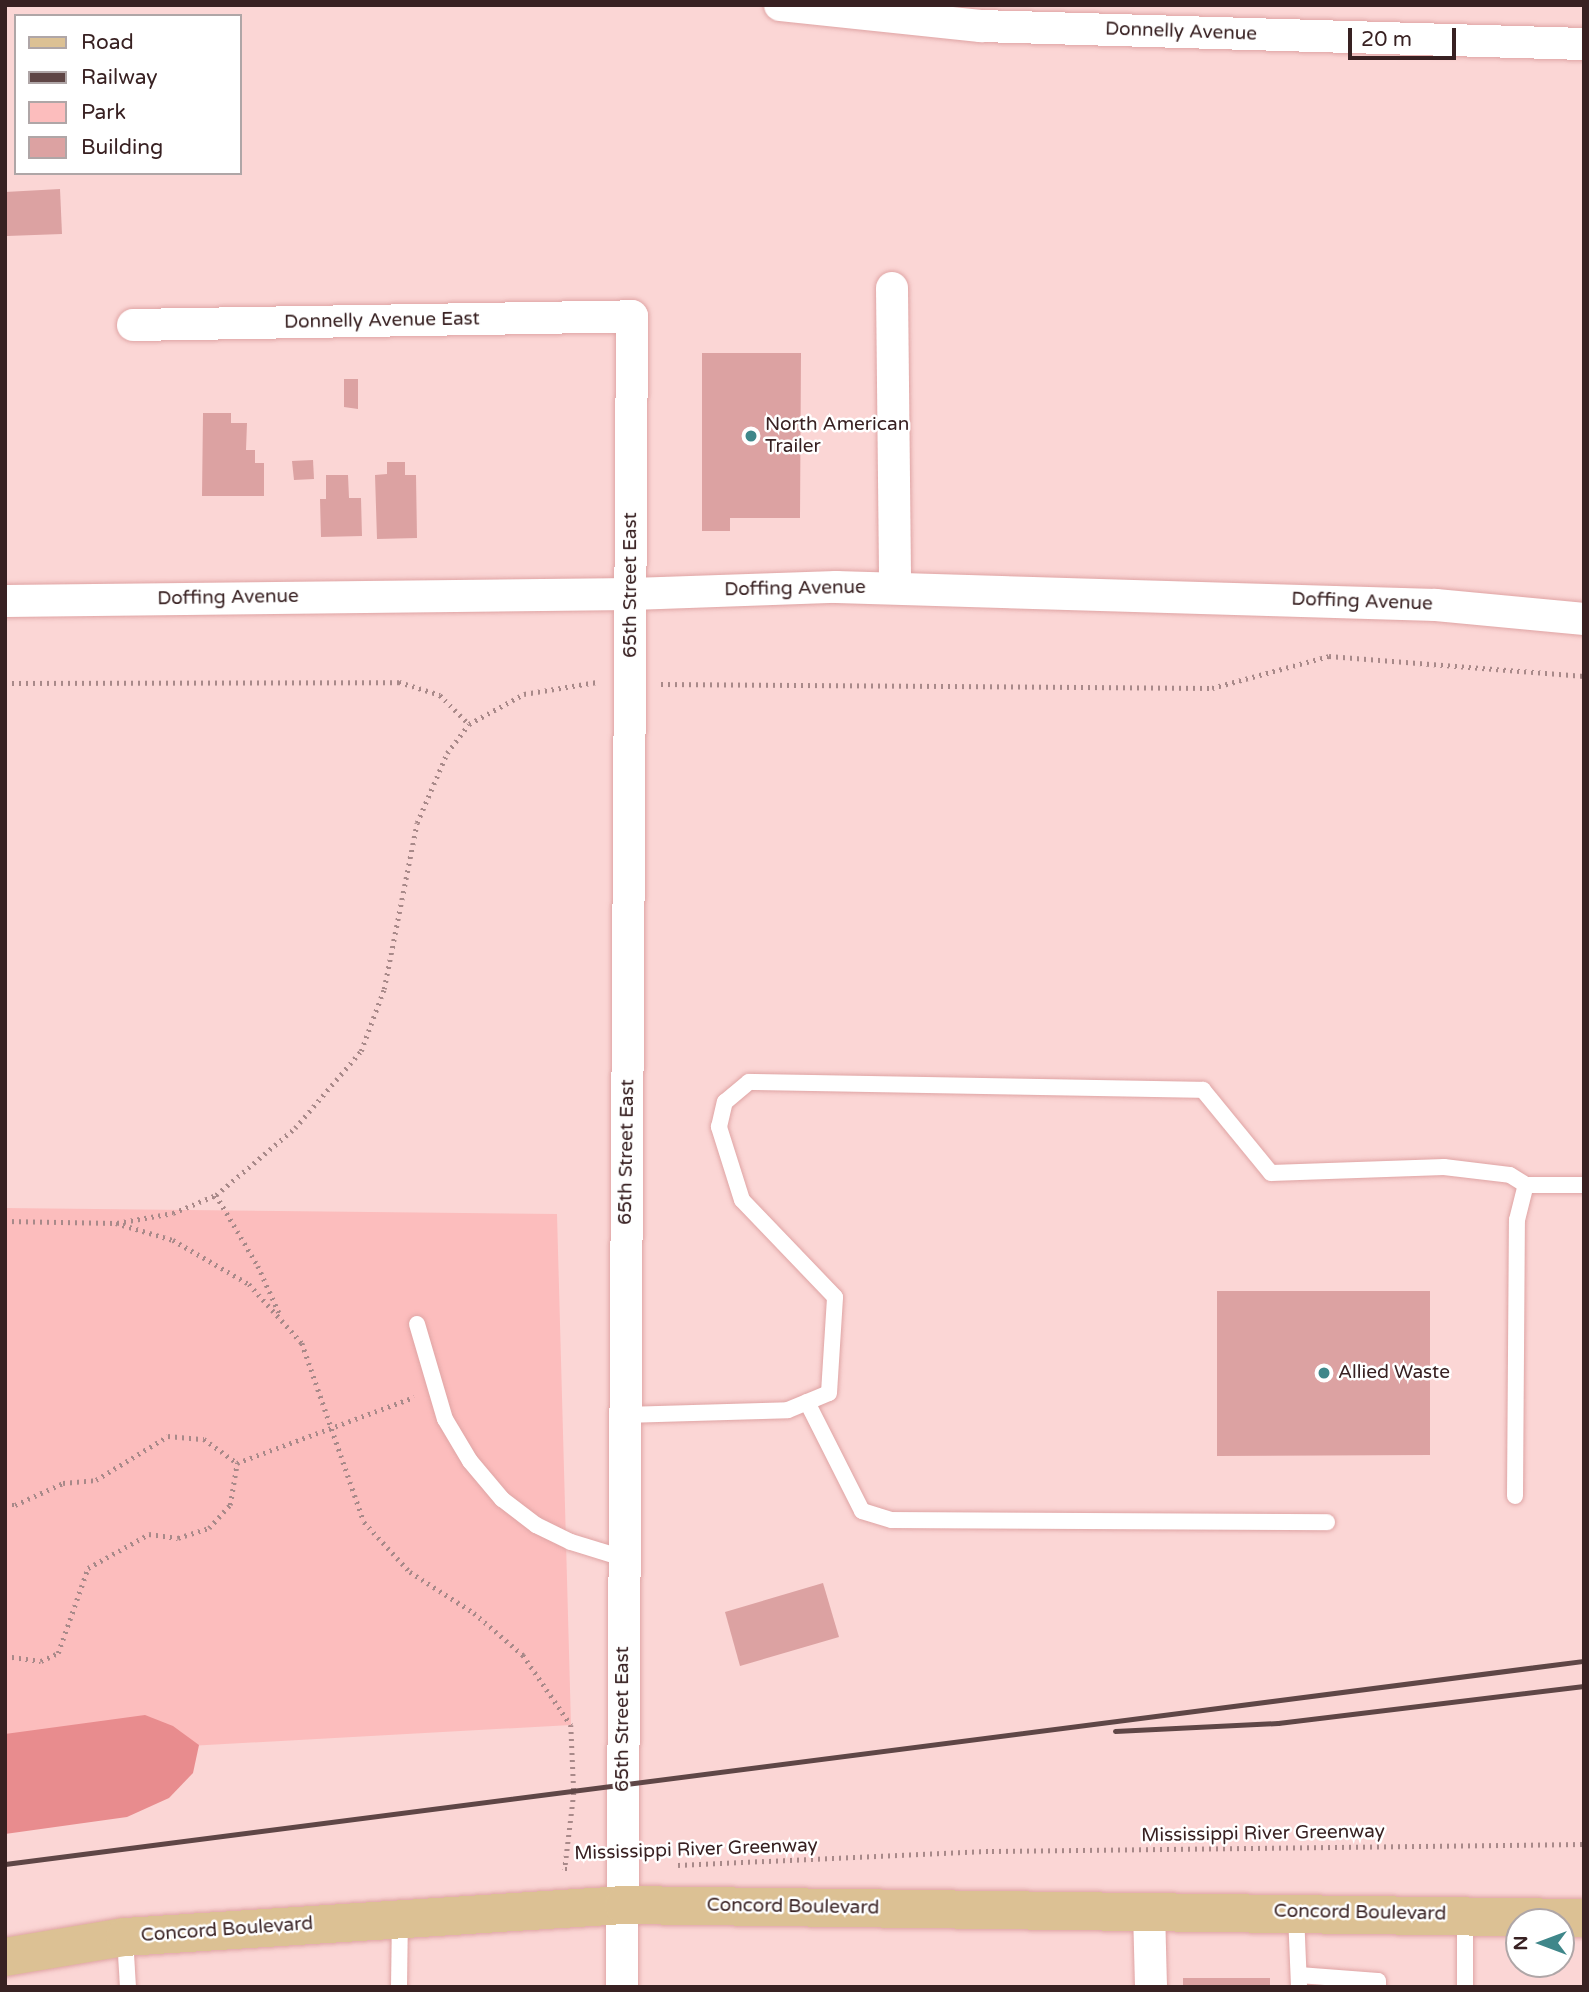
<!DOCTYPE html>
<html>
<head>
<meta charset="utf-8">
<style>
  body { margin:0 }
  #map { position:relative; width:1589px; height:1992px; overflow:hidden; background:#fbd6d5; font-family:"Varela Round",sans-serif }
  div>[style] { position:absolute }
  .green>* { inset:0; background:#fcbdbd }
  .forest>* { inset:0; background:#e88c8e }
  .building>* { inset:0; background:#dca2a2 }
  .path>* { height:4.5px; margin-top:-2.25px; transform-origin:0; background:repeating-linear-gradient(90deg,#a88989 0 2px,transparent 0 7px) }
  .roads { filter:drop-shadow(0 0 2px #dfa4a4) drop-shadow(0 0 2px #dfa4a4) }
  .service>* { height:16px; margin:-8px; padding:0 8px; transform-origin:8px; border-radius:8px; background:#fff }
  .minor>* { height:32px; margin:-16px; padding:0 16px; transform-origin:16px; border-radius:16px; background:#fff }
  .primary>* { height:38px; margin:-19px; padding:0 19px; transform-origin:19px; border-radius:19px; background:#dcc194 }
  .rail>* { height:5px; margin:-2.5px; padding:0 2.5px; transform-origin:2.5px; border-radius:2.5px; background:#5f4646 }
  .dots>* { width:19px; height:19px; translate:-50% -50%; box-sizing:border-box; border:4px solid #fff; border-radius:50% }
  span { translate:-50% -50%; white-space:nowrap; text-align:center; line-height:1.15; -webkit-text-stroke:5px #fff; paint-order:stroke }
  .street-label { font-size:19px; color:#382122 }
  .poi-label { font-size:19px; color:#382122 }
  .left { translate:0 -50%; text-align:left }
  .frame { position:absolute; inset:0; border:7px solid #382122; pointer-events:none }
  .legend { position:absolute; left:14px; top:14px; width:228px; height:161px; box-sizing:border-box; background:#fff; border:2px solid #afa6a7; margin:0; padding:9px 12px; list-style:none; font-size:21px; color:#382122 }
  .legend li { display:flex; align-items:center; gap:14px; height:35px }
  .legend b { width:35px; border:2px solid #afa6a7 }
  .north { position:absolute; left:1505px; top:1908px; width:70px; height:70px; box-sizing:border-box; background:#fff; border:2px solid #afa6a7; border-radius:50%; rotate:270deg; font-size:19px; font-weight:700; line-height:28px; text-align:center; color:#382122 }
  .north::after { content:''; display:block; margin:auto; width:24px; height:32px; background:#3f878a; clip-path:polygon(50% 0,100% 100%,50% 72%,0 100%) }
  .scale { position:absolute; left:1348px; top:28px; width:108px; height:32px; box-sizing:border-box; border:4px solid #382122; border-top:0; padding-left:9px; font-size:21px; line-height:24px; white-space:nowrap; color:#382122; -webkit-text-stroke:5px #fff; paint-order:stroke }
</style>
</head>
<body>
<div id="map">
  <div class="green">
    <div style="clip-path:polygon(5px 1208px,557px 1214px,571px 1725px,99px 1751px,5px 1763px)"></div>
  </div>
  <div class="forest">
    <div style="clip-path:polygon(145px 1715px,173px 1726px,199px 1745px,193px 1773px,169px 1798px,127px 1817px,5px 1834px,5px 1734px)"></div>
  </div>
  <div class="building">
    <div style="clip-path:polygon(60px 189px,62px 234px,7px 236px,5px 192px)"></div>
    <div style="clip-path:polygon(702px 353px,801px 353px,800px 518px,730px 518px,730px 531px,702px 531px)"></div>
    <div style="clip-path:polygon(344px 379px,358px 379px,358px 409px,344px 407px)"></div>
    <div style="clip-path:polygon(203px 413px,231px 413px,231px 423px,247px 423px,246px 450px,255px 450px,255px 463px,264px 463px,264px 496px,202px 496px)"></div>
    <div style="clip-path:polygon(313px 460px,314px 479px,294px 480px,292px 461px)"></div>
    <div style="clip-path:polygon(387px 462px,405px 462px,405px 475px,416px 475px,417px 538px,377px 539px,375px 475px,387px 474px)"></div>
    <div style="clip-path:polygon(326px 475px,348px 475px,349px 498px,361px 498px,362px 536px,321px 537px,320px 499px,326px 499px)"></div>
    <div style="clip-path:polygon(1217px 1291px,1430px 1291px,1430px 1455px,1217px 1456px)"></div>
    <div style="clip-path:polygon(823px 1583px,839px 1637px,740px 1666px,725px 1612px)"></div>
    <div style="clip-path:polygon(1183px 1978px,1270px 1978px,1270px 1987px,1183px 1987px)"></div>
  </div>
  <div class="path">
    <div style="left:5px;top:683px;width:394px;rotate:-0.1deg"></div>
    <div style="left:399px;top:682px;width:43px;rotate:17.6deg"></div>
    <div style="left:440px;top:695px;width:41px;rotate:45deg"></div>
    <div style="left:661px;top:684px;width:551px;rotate:0.42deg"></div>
    <div style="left:1212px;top:688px;width:121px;rotate:-15.3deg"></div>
    <div style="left:1329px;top:656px;width:256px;rotate:4.5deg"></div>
    <div style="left:216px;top:1195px;width:82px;rotate:59.4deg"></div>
    <div style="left:258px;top:1266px;width:56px;rotate:65.7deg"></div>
    <div style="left:5px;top:1221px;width:111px;rotate:1deg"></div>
    <div style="left:116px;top:1223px;width:59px;rotate:16.6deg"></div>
    <div style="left:173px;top:1240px;width:88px;rotate:30.1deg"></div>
    <div style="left:249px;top:1284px;width:79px;rotate:48.1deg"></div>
    <div style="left:302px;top:1343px;width:189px;rotate:70.9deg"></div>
    <div style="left:364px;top:1522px;width:68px;rotate:47.4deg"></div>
    <div style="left:410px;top:1572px;width:76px;rotate:32.6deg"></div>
    <div style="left:474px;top:1613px;width:65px;rotate:40.6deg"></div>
    <div style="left:523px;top:1655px;width:85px;rotate:55.6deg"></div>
    <div style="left:571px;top:1725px;width:68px;rotate:87.5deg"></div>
    <div style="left:574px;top:1793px;width:77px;rotate:96.8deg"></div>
    <div style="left:565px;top:1869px;width:3px"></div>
    <div style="left:117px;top:1223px;width:57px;rotate:-10.1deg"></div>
    <div style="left:173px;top:1213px;width:47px;rotate:-22.7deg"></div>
    <div style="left:216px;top:1195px;width:104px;rotate:-40.3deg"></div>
    <div style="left:295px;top:1128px;width:101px;rotate:-49.4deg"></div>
    <div style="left:361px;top:1051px;width:66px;rotate:-69.6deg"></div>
    <div style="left:384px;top:989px;width:169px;rotate:-78.8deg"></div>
    <div style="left:417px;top:823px;width:76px;rotate:-66.8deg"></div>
    <div style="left:447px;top:753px;width:36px;rotate:-53deg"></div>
    <div style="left:469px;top:724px;width:63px;rotate:-28.6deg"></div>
    <div style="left:524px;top:694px;width:74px;rotate:-9.3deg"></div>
    <div style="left:5px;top:1505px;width:10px"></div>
    <div style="left:15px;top:1505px;width:53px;rotate:-24.6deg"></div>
    <div style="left:63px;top:1483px;width:33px;rotate:-5deg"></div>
    <div style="left:96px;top:1480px;width:84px;rotate:-31.4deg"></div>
    <div style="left:168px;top:1436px;width:36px;rotate:5deg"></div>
    <div style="left:204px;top:1439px;width:41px;rotate:36deg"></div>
    <div style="left:5px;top:1656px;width:36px;rotate:8deg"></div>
    <div style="left:41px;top:1661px;width:19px;rotate:-25deg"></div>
    <div style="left:58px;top:1653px;width:90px;rotate:-70.6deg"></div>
    <div style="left:88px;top:1568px;width:70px;rotate:-29.1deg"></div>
    <div style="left:149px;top:1534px;width:29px;rotate:8deg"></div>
    <div style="left:178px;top:1538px;width:33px;rotate:-18deg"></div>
    <div style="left:209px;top:1528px;width:31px;rotate:-48deg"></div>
    <div style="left:230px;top:1505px;width:43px;rotate:-80.5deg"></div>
    <div style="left:237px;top:1463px;width:189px;rotate:-20.4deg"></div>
    <div style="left:678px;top:1865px;width:314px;rotate:-2.6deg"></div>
    <div style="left:992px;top:1851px;width:592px;rotate:-0.68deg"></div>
  </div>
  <div class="roads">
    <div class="service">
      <div style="left:417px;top:1324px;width:99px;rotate:73.6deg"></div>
      <div style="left:445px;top:1419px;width:49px;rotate:59.2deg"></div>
      <div style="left:470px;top:1461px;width:50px;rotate:49.9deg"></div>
      <div style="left:502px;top:1499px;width:43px;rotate:37.4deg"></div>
      <div style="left:536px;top:1525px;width:39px;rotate:26deg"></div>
      <div style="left:571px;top:1542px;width:54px;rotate:17.1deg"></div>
      <div style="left:807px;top:1402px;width:122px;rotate:63.2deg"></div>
      <div style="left:862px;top:1511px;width:31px;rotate:17deg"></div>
      <div style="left:892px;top:1520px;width:435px;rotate:0.3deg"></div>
      <div style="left:624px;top:1415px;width:164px;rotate:-1.7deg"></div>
      <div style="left:788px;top:1410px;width:44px;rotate:-22.5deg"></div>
      <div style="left:829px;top:1393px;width:96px;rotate:-86.4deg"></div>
      <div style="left:835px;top:1297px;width:134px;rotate:-133.8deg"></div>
      <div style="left:742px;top:1200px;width:77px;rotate:-107.5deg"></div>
      <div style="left:719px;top:1127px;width:26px;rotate:-77deg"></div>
      <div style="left:725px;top:1102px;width:31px;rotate:-40deg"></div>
      <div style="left:749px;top:1082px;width:454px;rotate:1deg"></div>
      <div style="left:1203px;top:1090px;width:107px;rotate:50.7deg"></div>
      <div style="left:1271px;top:1173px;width:173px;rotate:-2deg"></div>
      <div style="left:1444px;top:1167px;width:66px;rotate:6.9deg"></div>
      <div style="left:1510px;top:1175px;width:19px;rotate:32deg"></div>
      <div style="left:1515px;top:1496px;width:276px;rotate:-89.6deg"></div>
      <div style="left:1517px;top:1220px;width:36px;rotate:-76deg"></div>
      <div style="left:1526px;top:1185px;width:58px"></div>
      <div style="left:1296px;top:1914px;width:73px;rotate:87.6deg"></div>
      <div style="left:1465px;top:1915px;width:72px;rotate:90deg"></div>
      <div style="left:125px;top:1937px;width:50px;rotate:86.6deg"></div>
      <div style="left:1299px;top:1975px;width:79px;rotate:4.3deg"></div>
      <div style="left:1378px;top:1981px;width:6px;rotate:90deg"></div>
      <div style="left:399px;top:1987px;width:68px;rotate:-89.2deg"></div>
    </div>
    <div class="minor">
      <div style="left:780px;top:5px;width:202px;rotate:6deg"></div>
      <div style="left:981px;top:26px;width:603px;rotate:1.71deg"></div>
      <div style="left:892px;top:288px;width:300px;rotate:89.4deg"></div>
      <div style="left:133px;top:325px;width:499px;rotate:-1deg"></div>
      <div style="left:632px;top:316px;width:1671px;rotate:90.34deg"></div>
      <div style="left:5px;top:601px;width:627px;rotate:-0.64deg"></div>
      <div style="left:632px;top:594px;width:204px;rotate:-2deg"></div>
      <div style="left:836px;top:587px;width:600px;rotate:1.72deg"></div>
      <div style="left:1436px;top:605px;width:149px;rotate:5.4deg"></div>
      <div style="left:1149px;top:1910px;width:77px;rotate:88.5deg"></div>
    </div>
    <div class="primary">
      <div style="left:5px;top:1957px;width:122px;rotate:-9.5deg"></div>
      <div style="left:125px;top:1937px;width:500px;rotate:-3.67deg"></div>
      <div style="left:624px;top:1905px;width:960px;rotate:0.78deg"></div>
    </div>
  </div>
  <div class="rail">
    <div style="left:1115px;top:1731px;width:163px;rotate:-2.8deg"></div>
    <div style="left:1278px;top:1723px;width:308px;rotate:-6.9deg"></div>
    <div style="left:5px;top:1864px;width:1592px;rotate:-7.33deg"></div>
  </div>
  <div class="dots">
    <div style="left:751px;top:436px;background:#3f878a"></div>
    <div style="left:1324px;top:1373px;background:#3f878a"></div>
  </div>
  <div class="street-label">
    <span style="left:1181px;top:32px;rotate:2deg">Donnelly Avenue</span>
    <span style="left:382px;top:321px;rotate:-1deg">Donnelly Avenue East</span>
    <span style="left:631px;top:585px;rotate:-90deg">65th Street East</span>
    <span style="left:795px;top:589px;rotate:-1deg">Doffing Avenue</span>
    <span style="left:228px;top:598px;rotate:-1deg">Doffing Avenue</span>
    <span style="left:1362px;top:602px;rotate:2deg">Doffing Avenue</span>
    <span style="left:627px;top:1152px;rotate:-89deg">65th Street East</span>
    <span style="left:623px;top:1719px;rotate:-90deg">65th Street East</span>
    <span style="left:1263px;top:1834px;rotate:-1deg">Mississippi River Greenway</span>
    <span style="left:696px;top:1850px;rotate:-2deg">Mississippi River Greenway</span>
    <span style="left:793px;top:1907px;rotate:1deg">Concord Boulevard</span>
    <span style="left:1360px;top:1913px;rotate:1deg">Concord Boulevard</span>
    <span style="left:227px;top:1930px;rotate:-4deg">Concord Boulevard</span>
  </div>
  <div class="poi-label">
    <span class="left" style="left:765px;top:436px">North American<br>Trailer</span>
    <span class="left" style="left:1338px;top:1373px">Allied Waste</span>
  </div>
  <div class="frame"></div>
  <ul class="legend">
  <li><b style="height:9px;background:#dcc194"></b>Road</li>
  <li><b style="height:9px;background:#5f4646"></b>Railway</li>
  <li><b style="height:19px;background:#fcbdbd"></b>Park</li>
  <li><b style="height:19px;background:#dca2a2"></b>Building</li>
  </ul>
  <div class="north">N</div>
  <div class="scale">20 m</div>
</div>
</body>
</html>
